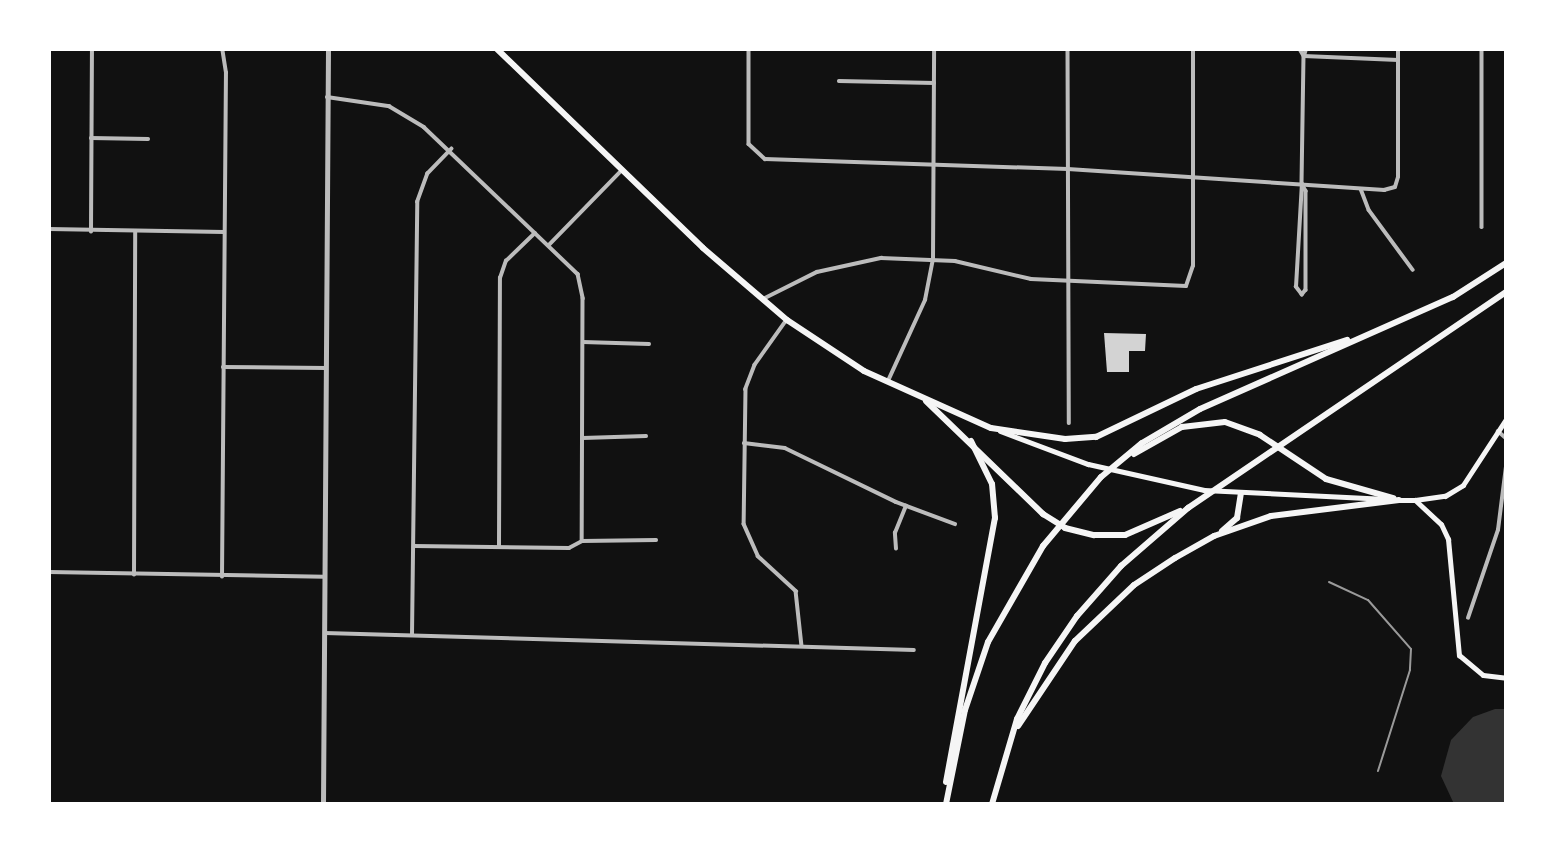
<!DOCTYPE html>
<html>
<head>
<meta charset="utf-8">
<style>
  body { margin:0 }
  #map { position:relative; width:1555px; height:853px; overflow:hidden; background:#111; font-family:"Fira Sans Condensed",sans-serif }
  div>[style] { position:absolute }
  .water>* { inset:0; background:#333 }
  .building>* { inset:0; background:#d3d3d3 }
  .minor>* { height:3.5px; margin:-1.75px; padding:0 1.75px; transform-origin:1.75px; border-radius:1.75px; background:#bcbcbc }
  .tertiary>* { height:4.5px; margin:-2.25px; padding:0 2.25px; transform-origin:2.25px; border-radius:2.25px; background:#bcbcbc }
  .secondary>* { height:5px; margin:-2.5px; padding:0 2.5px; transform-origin:2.5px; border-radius:2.5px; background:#f5f5f5 }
  .primary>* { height:5px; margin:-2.5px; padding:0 2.5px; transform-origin:2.5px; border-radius:2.5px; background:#f5f5f5 }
  .trunk>* { height:6px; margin:-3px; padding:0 3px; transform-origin:3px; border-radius:3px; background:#f5f5f5 }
  .motorway>* { height:6px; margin:-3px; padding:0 3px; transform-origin:3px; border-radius:3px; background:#f5f5f5 }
  .rail>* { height:2px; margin:-1px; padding:0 1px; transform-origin:1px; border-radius:1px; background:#9a9a9a }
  span { translate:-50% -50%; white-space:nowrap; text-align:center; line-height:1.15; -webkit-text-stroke:5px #fff; paint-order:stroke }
  .frame { position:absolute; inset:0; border:51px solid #fff; pointer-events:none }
</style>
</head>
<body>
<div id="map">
  <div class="water">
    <div style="clip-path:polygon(1495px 709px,1506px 709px,1506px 804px,1454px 804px,1441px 776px,1451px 740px,1473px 717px)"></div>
  </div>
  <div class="building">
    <div style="clip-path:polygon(1104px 333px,1146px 334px,1145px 351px,1129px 351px,1129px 372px,1107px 372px)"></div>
  </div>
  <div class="minor">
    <div style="left:749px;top:49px;width:95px;rotate:90deg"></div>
    <div style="left:749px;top:144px;width:22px;rotate:43deg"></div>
    <div style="left:765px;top:159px;width:303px;rotate:1.9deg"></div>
    <div style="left:1068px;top:169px;width:317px;rotate:3.8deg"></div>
    <div style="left:1384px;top:190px;width:11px;rotate:-15deg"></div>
    <div style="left:1395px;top:187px;width:10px;rotate:-73deg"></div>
    <div style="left:1398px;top:177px;width:128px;rotate:-90deg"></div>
    <div style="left:1068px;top:49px;width:374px;rotate:89.8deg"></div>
    <div style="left:1300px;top:49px;width:8px;rotate:60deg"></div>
    <div style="left:1304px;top:56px;width:128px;rotate:90.9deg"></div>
    <div style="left:1302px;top:184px;width:8px;rotate:60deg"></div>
    <div style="left:1306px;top:191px;width:99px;rotate:90deg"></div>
    <div style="left:1306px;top:290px;width:6px;rotate:129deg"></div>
    <div style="left:1302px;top:295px;width:10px;rotate:-127deg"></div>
    <div style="left:1296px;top:287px;width:103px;rotate:-86.7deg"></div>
    <div style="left:1482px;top:49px;width:178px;rotate:90deg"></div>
    <div style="left:1304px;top:56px;width:94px;rotate:2.4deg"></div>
    <div style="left:1304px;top:56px;width:7px;rotate:-74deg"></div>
    <div style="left:839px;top:81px;width:95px;rotate:1.2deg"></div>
    <div style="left:327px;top:97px;width:63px;rotate:8.3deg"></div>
    <div style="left:389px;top:106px;width:41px;rotate:31deg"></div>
    <div style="left:424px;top:127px;width:213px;rotate:43.7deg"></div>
    <div style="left:578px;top:274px;width:25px;rotate:78deg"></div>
    <div style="left:583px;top:298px;width:243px;rotate:90.2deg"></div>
    <div style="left:91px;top:138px;width:57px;rotate:1deg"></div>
    <div style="left:1361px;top:189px;width:22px;rotate:69deg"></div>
    <div style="left:1369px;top:210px;width:74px;rotate:53.7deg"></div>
    <div style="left:49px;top:229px;width:175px;rotate:1deg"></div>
    <div style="left:91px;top:232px;width:183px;rotate:-89.7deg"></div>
    <div style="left:549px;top:245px;width:105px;rotate:-45.8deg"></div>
    <div style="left:763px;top:299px;width:60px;rotate:-26.6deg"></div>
    <div style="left:817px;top:272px;width:66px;rotate:-12.3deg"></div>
    <div style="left:881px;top:258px;width:74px;rotate:2.3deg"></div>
    <div style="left:955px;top:261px;width:78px;rotate:13.3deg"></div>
    <div style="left:1031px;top:279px;width:155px;rotate:2.6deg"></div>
    <div style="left:1186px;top:286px;width:21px;rotate:-71deg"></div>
    <div style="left:1193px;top:266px;width:217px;rotate:-90deg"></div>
    <div style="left:787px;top:320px;width:55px;rotate:125.4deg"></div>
    <div style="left:755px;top:365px;width:26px;rotate:111deg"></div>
    <div style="left:746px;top:389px;width:135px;rotate:90.8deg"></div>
    <div style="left:744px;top:524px;width:35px;rotate:66deg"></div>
    <div style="left:758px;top:556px;width:52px;rotate:42.6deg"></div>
    <div style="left:796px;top:591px;width:55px;rotate:83.8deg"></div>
    <div style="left:583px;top:342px;width:66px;rotate:1.7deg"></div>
    <div style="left:223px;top:367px;width:103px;rotate:0.6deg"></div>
    <div style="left:888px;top:381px;width:89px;rotate:-65.4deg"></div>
    <div style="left:925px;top:300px;width:42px;rotate:-79deg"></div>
    <div style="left:933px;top:259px;width:210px;rotate:-89.7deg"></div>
    <div style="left:1498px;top:431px;width:11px;rotate:41deg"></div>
    <div style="left:583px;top:438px;width:63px;rotate:-1.8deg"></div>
    <div style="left:744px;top:443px;width:41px;rotate:7deg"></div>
    <div style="left:785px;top:448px;width:123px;rotate:25.9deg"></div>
    <div style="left:896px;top:502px;width:63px;rotate:20.4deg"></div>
    <div style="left:414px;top:546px;width:155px;rotate:0.7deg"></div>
    <div style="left:569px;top:548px;width:15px;rotate:-28deg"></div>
    <div style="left:582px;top:541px;width:74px;rotate:-0.8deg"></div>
    <div style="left:499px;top:546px;width:268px;rotate:-89.8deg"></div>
    <div style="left:500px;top:278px;width:18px;rotate:-71deg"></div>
    <div style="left:506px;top:261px;width:40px;rotate:-44deg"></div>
    <div style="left:896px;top:549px;width:16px;rotate:-94deg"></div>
    <div style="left:895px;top:533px;width:29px;rotate:-68deg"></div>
    <div style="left:49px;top:572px;width:275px;rotate:1deg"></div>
    <div style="left:134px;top:575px;width:343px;rotate:-89.8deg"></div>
    <div style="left:222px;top:577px;width:504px;rotate:-89.55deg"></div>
    <div style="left:226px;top:73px;width:24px;rotate:-99deg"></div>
    <div style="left:1468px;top:618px;width:93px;rotate:-71.2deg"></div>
    <div style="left:1498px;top:530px;width:64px;rotate:-82.8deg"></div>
    <div style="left:325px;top:633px;width:589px;rotate:1.65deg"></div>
    <div style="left:412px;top:635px;width:433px;rotate:-89.3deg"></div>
    <div style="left:417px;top:202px;width:30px;rotate:-70deg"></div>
    <div style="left:427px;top:174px;width:35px;rotate:-46deg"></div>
  </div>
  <div class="tertiary">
    <div style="left:323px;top:804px;width:755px;rotate:-89.62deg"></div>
  </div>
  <div class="secondary">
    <div style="left:1415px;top:500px;width:30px;rotate:-8deg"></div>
    <div style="left:1445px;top:496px;width:21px;rotate:-31deg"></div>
    <div style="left:1463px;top:485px;width:79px;rotate:-56.9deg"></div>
  </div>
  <div class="primary">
    <div style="left:1000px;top:431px;width:94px;rotate:20.6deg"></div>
    <div style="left:1088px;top:464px;width:119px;rotate:12.6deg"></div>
    <div style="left:1204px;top:490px;width:183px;rotate:2.8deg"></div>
    <div style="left:1397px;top:500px;width:18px"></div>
    <div style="left:1415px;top:500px;width:35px;rotate:43deg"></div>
    <div style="left:1441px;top:524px;width:17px;rotate:65deg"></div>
    <div style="left:1448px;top:539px;width:117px;rotate:84.6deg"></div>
    <div style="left:1459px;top:655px;width:31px;rotate:40deg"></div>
    <div style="left:1483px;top:675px;width:23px;rotate:7deg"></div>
  </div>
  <div class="trunk">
    <div style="left:497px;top:49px;width:286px;rotate:44deg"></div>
    <div style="left:703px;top:248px;width:111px;rotate:40.6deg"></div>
    <div style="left:787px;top:320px;width:92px;rotate:33.5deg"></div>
    <div style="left:864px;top:371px;width:139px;rotate:24.2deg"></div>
  </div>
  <div class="motorway">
    <div style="left:926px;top:401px;width:163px;rotate:44deg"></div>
    <div style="left:1043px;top:514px;width:26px;rotate:32deg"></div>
    <div style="left:1065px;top:528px;width:30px;rotate:14deg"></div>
    <div style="left:1094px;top:535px;width:31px"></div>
    <div style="left:1125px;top:535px;width:60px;rotate:-23.6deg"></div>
    <div style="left:991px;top:428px;width:75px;rotate:8.5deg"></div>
    <div style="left:1065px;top:439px;width:31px;rotate:-4deg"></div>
    <div style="left:1096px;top:437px;width:111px;rotate:-25.6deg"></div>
    <div style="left:1196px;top:389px;width:159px;rotate:-18deg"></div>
    <div style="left:1134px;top:454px;width:55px;rotate:-29.4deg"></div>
    <div style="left:1182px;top:427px;width:43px;rotate:-6.6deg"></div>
    <div style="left:1225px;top:422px;width:37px;rotate:20deg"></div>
    <div style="left:1260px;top:435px;width:79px;rotate:33.7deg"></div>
    <div style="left:1326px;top:479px;width:70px;rotate:15.8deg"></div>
    <div style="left:1222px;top:531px;width:20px;rotate:-41deg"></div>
    <div style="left:1237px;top:518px;width:25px;rotate:-81deg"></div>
    <div style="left:1018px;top:726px;width:102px;rotate:-56.2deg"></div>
    <div style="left:1075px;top:641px;width:81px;rotate:-43.5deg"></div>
    <div style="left:1134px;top:585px;width:49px;rotate:-33.4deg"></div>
    <div style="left:1175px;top:558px;width:45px;rotate:-29.4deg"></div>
    <div style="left:1214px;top:536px;width:60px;rotate:-19.3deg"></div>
    <div style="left:1271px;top:516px;width:129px;rotate:-7.1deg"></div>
    <div style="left:946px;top:782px;width:269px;rotate:-79.5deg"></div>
    <div style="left:995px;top:518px;width:34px;rotate:-95deg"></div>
    <div style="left:992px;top:484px;width:48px;rotate:-116deg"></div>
    <div style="left:946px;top:804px;width:96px;rotate:-78.6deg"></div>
    <div style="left:965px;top:710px;width:72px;rotate:-71.3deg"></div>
    <div style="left:988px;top:642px;width:111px;rotate:-60.2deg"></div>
    <div style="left:1043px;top:546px;width:90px;rotate:-50deg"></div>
    <div style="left:1101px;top:477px;width:53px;rotate:-39.7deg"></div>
    <div style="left:1142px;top:443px;width:67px;rotate:-30.4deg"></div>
    <div style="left:1200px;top:409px;width:277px;rotate:-23.9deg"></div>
    <div style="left:1453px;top:297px;width:63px;rotate:-32.7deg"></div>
    <div style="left:992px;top:804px;width:89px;rotate:-73.6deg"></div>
    <div style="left:1017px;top:719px;width:63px;rotate:-63.4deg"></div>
    <div style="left:1045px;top:663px;width:57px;rotate:-55.8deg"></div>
    <div style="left:1077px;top:616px;width:67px;rotate:-48.7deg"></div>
    <div style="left:1121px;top:566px;width:89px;rotate:-40.9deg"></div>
    <div style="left:1188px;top:508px;width:384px;rotate:-34.2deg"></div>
  </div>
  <div class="rail">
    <div style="left:1329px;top:582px;width:43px;rotate:24.8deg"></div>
    <div style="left:1368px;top:600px;width:65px;rotate:48.7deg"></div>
    <div style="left:1411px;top:649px;width:21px;rotate:93deg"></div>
    <div style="left:1410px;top:670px;width:106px;rotate:107.6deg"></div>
  </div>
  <div class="frame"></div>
</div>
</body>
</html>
